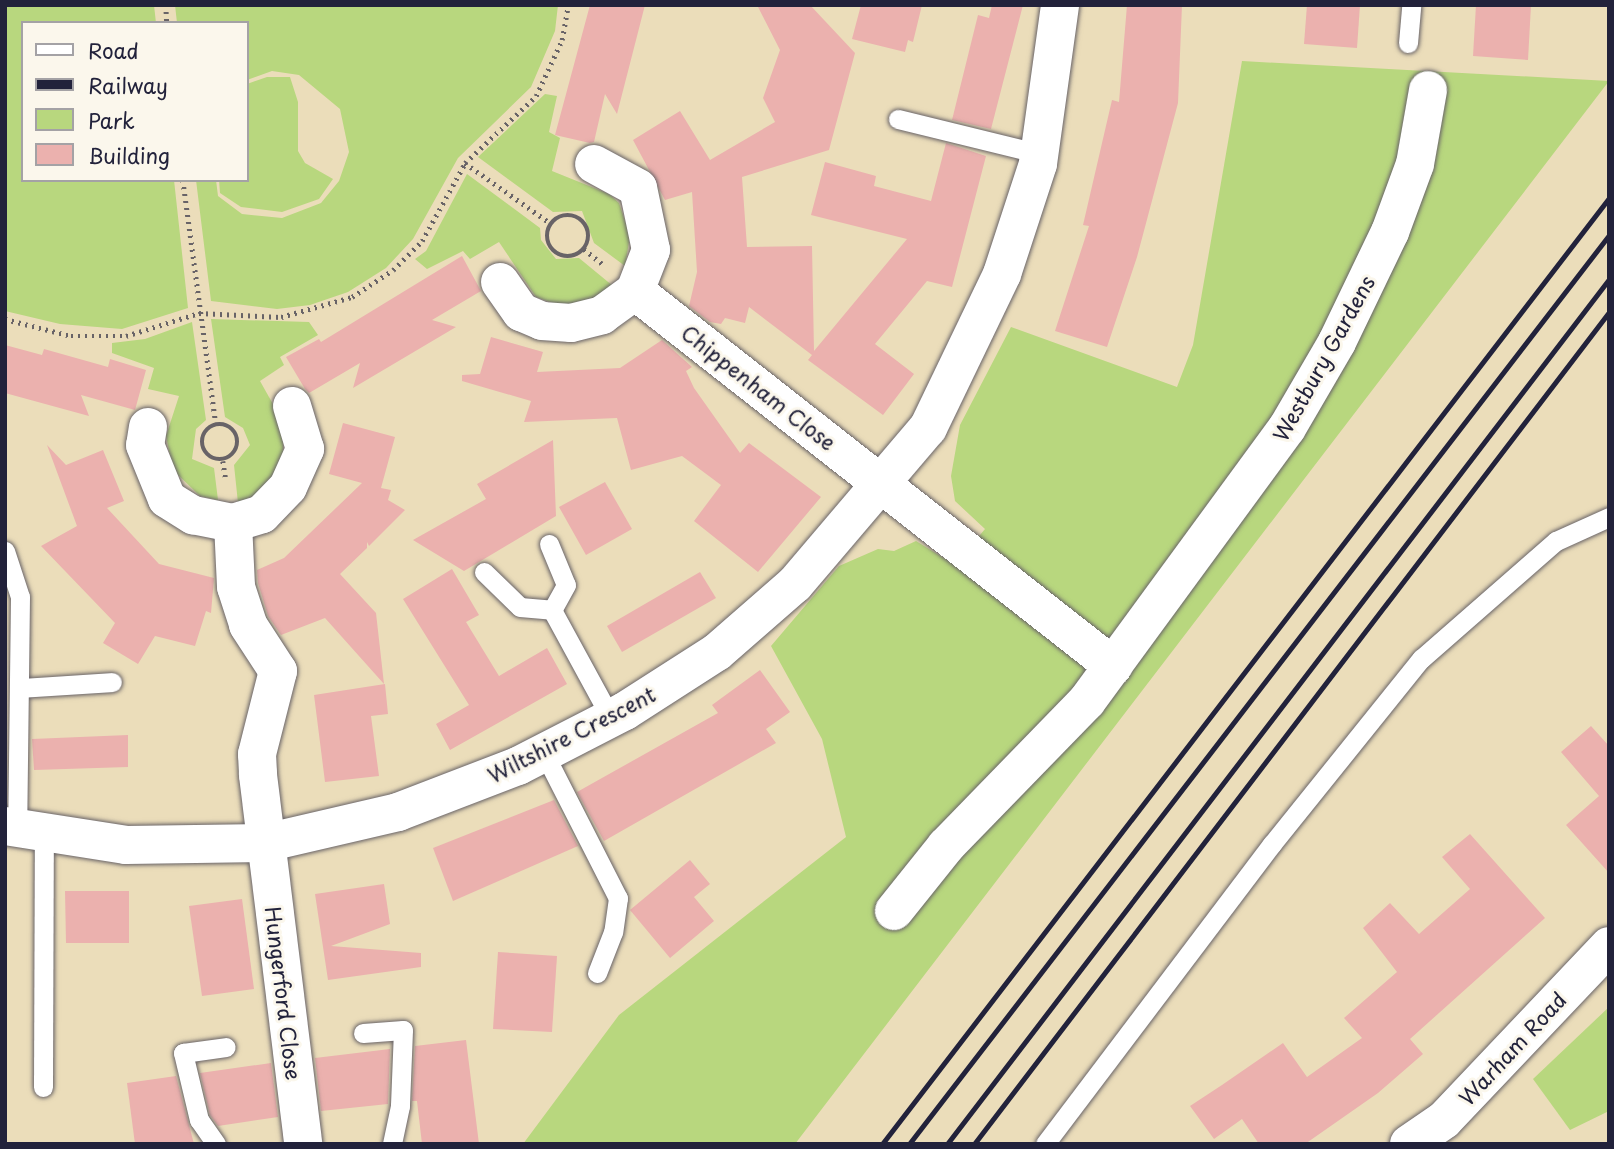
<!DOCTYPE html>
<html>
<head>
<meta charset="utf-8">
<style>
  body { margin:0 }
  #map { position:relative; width:1614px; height:1149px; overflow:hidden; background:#ebddba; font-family:"Playpen Sans",sans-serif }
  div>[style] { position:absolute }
  .green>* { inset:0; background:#b8d77e }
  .building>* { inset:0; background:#ebb1ae }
  .path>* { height:4.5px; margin-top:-2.25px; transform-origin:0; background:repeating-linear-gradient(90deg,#686367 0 2px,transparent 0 7px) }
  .path>.ring { margin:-2.25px; padding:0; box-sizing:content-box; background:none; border:4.5px solid #686367; border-radius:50% }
  .roads { filter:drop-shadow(0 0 2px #686367) drop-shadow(0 0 2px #686367) }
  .service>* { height:19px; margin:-9.5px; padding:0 9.5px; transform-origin:9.5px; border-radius:9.5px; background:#fff }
  .minor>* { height:38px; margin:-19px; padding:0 19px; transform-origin:19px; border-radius:19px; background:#fff }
  .rail>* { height:5px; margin:-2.5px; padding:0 2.5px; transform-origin:2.5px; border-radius:2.5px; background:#22223b }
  span { translate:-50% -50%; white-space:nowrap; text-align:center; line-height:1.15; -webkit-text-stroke:6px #fbf7ec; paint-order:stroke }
  .street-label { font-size:21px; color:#22223b }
  .frame { position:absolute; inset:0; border:7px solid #22223b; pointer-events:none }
  .legend { position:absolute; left:21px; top:21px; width:228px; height:161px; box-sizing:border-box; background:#fbf7ec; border:2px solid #a4a2a5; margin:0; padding:9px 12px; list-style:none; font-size:21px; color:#22223b }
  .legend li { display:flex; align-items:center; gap:14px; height:35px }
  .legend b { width:35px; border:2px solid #a4a2a5 }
</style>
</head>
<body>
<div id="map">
  <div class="green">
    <div style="clip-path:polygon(5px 5px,154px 5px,156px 23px,23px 23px,23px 180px,174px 180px,188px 308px,122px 329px,60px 324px,5px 311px)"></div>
    <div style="clip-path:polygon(175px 5px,558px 5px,555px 31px,531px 87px,458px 158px,413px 239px,386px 268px,348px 292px,310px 305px,277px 309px,211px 301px,196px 180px,216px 180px,218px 196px,242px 214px,282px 218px,321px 203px,339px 181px,349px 152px,340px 109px,299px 75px,272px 71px,247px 80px,247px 23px,177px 23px)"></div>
    <div style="clip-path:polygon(1242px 61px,1609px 81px,795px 1144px,523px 1144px,619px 1015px,846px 837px,822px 739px,771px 646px,839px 566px,878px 549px,894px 551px,916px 541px,955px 565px,985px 529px,955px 501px,951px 476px,960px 425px,1011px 327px,1177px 387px,1193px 345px)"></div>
    <div style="clip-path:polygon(267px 77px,290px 77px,298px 102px,298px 151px,305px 163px,333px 179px,319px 199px,282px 212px,241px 207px,220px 193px,219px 180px,247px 180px,247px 84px)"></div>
    <div style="clip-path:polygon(545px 94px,557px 96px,549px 132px,560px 138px,552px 171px,609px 194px,619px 203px,630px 236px,625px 266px,594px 243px,582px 211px,553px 212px,478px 157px)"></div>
    <div style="clip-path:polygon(467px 174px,540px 228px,541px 240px,556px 259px,579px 258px,613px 286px,599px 298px,573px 305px,553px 303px,536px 297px,499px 242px,470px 259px,463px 251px,427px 269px,415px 259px,426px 251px)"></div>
    <div style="clip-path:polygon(211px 319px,309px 322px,318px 335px,280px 357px,284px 365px,260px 381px,283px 422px,283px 466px,262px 492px,238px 503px,234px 465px,250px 445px,243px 428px,225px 417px)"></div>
    <div style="clip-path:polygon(192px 322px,206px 420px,196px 429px,192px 459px,214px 468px,218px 500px,200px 496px,173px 470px,166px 436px,179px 396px,148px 389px,154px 368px,112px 353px,112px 343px,145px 339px)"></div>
    <div style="clip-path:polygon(1609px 1007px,1609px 1111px,1570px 1130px,1533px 1079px)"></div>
  </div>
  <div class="building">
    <div style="clip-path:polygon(590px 5px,645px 5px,617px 114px,605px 94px,594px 142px,590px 143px,555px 135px)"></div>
    <div style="clip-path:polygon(757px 5px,810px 5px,855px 53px,829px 150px,742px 177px,747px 247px,812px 246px,814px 351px,907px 239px,811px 215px,825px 162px,876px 176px,874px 186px,931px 201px,946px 143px,986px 156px,952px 287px,927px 281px,875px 344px,914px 374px,883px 415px,808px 360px,812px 355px,749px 307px,745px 323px,725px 318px,721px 324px,710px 322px,689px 306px,697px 272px,692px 192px,665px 200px,633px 140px,680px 111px,710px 160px,775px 122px,763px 98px,780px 50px)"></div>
    <div style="clip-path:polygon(861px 5px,922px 5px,913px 42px,908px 40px,905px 52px,852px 39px)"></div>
    <div style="clip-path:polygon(992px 5px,1023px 5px,991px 129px,952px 120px,978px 15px,989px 18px)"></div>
    <div style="clip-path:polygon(1127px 5px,1182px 5px,1178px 103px,1137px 257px,1107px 347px,1055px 331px,1089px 226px,1083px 225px,1112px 100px,1119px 102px)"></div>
    <div style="clip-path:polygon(1307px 5px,1360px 5px,1357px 48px,1304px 44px)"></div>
    <div style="clip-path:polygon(1476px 5px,1531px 5px,1528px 60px,1473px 56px)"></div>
    <div style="clip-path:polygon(462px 256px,481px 291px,432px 320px,456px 327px,353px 388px,360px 363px,309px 393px,305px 389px,286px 357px,319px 339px,321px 342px)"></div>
    <div style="clip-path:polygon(491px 337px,543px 352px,537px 372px,620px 368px,662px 340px,692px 367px,686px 371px,694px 388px,740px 453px,749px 443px,821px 497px,758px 572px,694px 521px,721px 485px,682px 456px,631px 470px,617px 418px,524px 422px,531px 401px,462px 381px,462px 375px,480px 374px)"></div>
    <div style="clip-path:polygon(5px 345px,42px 355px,44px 349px,108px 367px,110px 359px,146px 370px,135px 410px,81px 395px,89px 416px,5px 393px)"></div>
    <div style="clip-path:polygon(343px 423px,395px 437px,381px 488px,391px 490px,388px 500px,405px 510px,369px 546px,367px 542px,367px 548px,340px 574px,376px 613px,384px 684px,325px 618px,281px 635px,268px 616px,258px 583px,257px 570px,284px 558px,362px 483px,329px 474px)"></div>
    <div style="clip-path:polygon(553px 440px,556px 516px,464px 571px,413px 540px,486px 499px,477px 484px)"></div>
    <div style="clip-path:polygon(47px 445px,66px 465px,103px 450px,124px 501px,107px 508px,159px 564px,214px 578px,211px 613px,206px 611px,195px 646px,155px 636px,138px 664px,103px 643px,115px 623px,41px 546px,77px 526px)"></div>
    <div style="clip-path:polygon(605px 482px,632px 529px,586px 555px,559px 507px)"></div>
    <div style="clip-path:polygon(452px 569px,479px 615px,466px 622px,499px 676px,547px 648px,567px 684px,450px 750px,436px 724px,469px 705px,403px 599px)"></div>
    <div style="clip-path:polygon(700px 572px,716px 598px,622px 652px,607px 626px)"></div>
    <div style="clip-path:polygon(760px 670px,790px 712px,766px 729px,776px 743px,604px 841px,577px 792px,718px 713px,712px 705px)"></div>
    <div style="clip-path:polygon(385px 684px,388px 714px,371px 716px,379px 776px,325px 782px,314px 695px)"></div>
    <div style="clip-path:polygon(1591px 726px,1609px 746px,1609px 873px,1566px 825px,1599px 796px,1561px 752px)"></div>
    <div style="clip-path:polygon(128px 735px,128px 767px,34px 770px,32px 739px)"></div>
    <div style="clip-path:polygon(554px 800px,578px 846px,453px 901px,433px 848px)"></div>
    <div style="clip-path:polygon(1470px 834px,1545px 918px,1410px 1039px,1423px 1054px,1378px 1093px,1305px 1144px,1259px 1144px,1242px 1119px,1214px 1139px,1190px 1106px,1222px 1085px,1283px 1043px,1307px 1077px,1362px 1038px,1344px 1018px,1397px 972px,1363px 928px,1390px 903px,1419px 934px,1470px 889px,1442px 857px)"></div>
    <div style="clip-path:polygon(690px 860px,710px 884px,694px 897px,714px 921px,670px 958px,630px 910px)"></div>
    <div style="clip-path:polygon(384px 884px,390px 924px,331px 946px,421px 953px,421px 967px,328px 980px,315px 894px)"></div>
    <div style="clip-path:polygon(65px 891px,129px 891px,129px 943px,66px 943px)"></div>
    <div style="clip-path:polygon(242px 899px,254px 989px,202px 996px,189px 906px)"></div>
    <div style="clip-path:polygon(498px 952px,557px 956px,552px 1032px,493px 1029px)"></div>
    <div style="clip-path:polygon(466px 1040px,479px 1144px,422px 1144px,417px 1101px,412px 1101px,415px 1046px)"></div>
    <div style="clip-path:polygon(390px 1049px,388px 1104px,321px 1111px,315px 1058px)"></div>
    <div style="clip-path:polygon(271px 1063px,278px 1117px,218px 1126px,210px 1115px,200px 1073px)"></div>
    <div style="clip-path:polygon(176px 1076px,194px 1144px,135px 1144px,127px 1083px)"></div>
  </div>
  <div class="path">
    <div style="left:166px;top:5px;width:18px;rotate:87deg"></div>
    <div style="left:465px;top:163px;width:104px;rotate:35.2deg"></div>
    <div style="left:183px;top:180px;width:246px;rotate:82.3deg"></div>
    <div class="ring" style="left:547px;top:215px;width:37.5px;height:37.5px"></div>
    <div style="left:584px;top:249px;width:27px;rotate:39deg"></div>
    <div style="left:5px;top:319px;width:68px;rotate:14.4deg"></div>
    <div style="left:71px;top:336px;width:55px"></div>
    <div style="left:126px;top:336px;width:77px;rotate:-17.5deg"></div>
    <div style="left:199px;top:313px;width:82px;rotate:2.8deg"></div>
    <div style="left:281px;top:317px;width:74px;rotate:-15.7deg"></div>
    <div style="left:352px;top:297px;width:49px;rotate:-33.4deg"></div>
    <div style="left:393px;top:270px;width:41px;rotate:-45deg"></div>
    <div style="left:422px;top:241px;width:89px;rotate:-61.1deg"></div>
    <div style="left:465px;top:163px;width:98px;rotate:-43.3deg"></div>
    <div style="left:536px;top:96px;width:62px;rotate:-65.1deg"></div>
    <div style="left:562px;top:40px;width:36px;rotate:-80deg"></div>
    <div class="ring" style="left:202px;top:424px;width:31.5px;height:31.5px"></div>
    <div style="left:223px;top:461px;width:19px;rotate:81deg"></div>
  </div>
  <div class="roads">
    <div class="service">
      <div style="left:1408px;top:43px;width:38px;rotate:-85deg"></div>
      <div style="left:898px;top:119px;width:146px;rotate:13.8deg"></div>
      <div style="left:549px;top:544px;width:44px;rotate:67.5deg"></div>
      <div style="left:566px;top:585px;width:29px;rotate:119deg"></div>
      <div style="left:5px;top:551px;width:48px;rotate:71.9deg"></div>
      <div style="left:20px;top:597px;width:231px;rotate:90.7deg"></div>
      <div style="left:484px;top:572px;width:50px;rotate:44.2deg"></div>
      <div style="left:520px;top:607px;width:32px;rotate:5deg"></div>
      <div style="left:552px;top:610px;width:123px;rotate:61.4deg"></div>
      <div style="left:20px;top:688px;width:92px;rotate:-3.7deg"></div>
      <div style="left:544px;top:753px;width:163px;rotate:63deg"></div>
      <div style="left:618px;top:898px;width:34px;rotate:98deg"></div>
      <div style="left:613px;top:932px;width:44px;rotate:111.3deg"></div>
      <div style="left:363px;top:1033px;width:40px;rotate:-4.3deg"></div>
      <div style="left:403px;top:1030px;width:76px;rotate:92.3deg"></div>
      <div style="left:400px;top:1106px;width:39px;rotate:102deg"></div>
      <div style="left:43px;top:1087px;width:255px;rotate:-89.8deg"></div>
      <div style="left:216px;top:1144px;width:29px;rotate:-125deg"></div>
      <div style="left:199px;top:1120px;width:69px;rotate:-103.4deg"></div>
      <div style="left:183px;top:1053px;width:43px;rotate:-7.9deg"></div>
      <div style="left:1045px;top:1144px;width:376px;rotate:-52.9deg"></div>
      <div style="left:1272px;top:844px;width:238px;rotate:-51.2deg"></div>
      <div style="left:1421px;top:659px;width:179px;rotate:-41.2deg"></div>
      <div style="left:1556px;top:541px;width:58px;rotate:-24.4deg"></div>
    </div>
    <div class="minor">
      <div style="left:500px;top:282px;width:37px;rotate:55deg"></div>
      <div style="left:521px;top:312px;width:23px;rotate:23deg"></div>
      <div style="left:542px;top:321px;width:29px;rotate:4deg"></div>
      <div style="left:571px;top:323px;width:32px;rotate:-14deg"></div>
      <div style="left:602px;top:315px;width:41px;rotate:-36deg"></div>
      <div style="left:635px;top:291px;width:44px;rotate:-68.7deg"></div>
      <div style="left:651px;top:250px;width:63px;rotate:-101.8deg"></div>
      <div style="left:638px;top:188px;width:50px;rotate:-151.4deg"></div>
      <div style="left:635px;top:291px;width:608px;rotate:38.11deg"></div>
      <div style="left:148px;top:427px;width:18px;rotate:99deg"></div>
      <div style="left:145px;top:445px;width:58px;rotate:67.8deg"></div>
      <div style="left:167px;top:499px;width:31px;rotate:32deg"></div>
      <div style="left:193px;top:515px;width:41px;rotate:11.3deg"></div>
      <div style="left:233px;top:523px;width:30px;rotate:-17deg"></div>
      <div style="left:262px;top:514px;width:37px;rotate:-46deg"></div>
      <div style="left:288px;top:487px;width:42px;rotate:-65.9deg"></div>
      <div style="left:305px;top:449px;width:45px;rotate:-106.8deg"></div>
      <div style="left:233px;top:523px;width:64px;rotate:87.3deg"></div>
      <div style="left:236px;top:587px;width:40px;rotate:72deg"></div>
      <div style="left:248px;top:625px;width:55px;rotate:56.9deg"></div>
      <div style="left:278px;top:671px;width:86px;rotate:104.2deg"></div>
      <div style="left:257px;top:754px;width:21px;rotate:87deg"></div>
      <div style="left:258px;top:775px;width:372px;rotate:83deg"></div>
      <div style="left:5px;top:826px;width:122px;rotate:8.9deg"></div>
      <div style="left:126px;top:845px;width:139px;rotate:-0.8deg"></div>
      <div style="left:265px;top:843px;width:137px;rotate:-13.1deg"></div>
      <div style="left:398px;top:812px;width:129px;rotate:-21deg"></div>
      <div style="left:518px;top:766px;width:120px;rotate:-27.2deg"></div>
      <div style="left:625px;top:711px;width:109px;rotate:-32.7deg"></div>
      <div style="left:717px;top:652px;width:103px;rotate:-41.1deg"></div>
      <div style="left:795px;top:584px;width:205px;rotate:-49.6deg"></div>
      <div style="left:928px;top:428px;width:171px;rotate:-64.3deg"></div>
      <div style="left:1002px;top:274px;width:116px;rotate:-71.9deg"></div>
      <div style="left:1038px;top:164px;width:161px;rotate:-82.1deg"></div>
      <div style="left:894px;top:911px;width:83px;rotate:-51.3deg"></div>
      <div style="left:946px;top:846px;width:202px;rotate:-45.8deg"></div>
      <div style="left:1087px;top:701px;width:338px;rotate:-53.8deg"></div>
      <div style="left:1287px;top:428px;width:99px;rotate:-59.8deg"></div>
      <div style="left:1337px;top:342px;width:122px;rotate:-64.3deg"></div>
      <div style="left:1390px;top:232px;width:72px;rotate:-69.8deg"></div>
      <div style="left:1415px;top:164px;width:75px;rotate:-80deg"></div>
      <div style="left:1409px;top:1144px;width:42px;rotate:-34.4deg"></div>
      <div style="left:1444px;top:1120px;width:240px;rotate:-46.5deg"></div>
    </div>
  </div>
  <div class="rail">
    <div style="left:882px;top:1144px;width:1193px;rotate:-52.46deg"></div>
    <div style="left:909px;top:1144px;width:1147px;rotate:-52.4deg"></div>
    <div style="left:947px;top:1144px;width:1089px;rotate:-52.57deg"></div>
    <div style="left:974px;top:1144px;width:1047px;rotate:-52.65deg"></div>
  </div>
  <div class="street-label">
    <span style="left:1323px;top:358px;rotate:-61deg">Westbury Gardens</span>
    <span style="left:759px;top:387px;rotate:38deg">Chippenham Close</span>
    <span style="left:571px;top:734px;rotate:-27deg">Wiltshire Crescent</span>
    <span style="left:284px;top:993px;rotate:83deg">Hungerford Close</span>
    <span style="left:1512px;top:1048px;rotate:-47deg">Warham Road</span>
  </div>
  <div class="frame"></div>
  <ul class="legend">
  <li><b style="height:9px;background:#fff"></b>Road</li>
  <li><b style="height:9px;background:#22223b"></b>Railway</li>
  <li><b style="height:19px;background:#b8d77e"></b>Park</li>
  <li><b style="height:19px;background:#ebb1ae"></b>Building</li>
  </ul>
</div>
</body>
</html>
